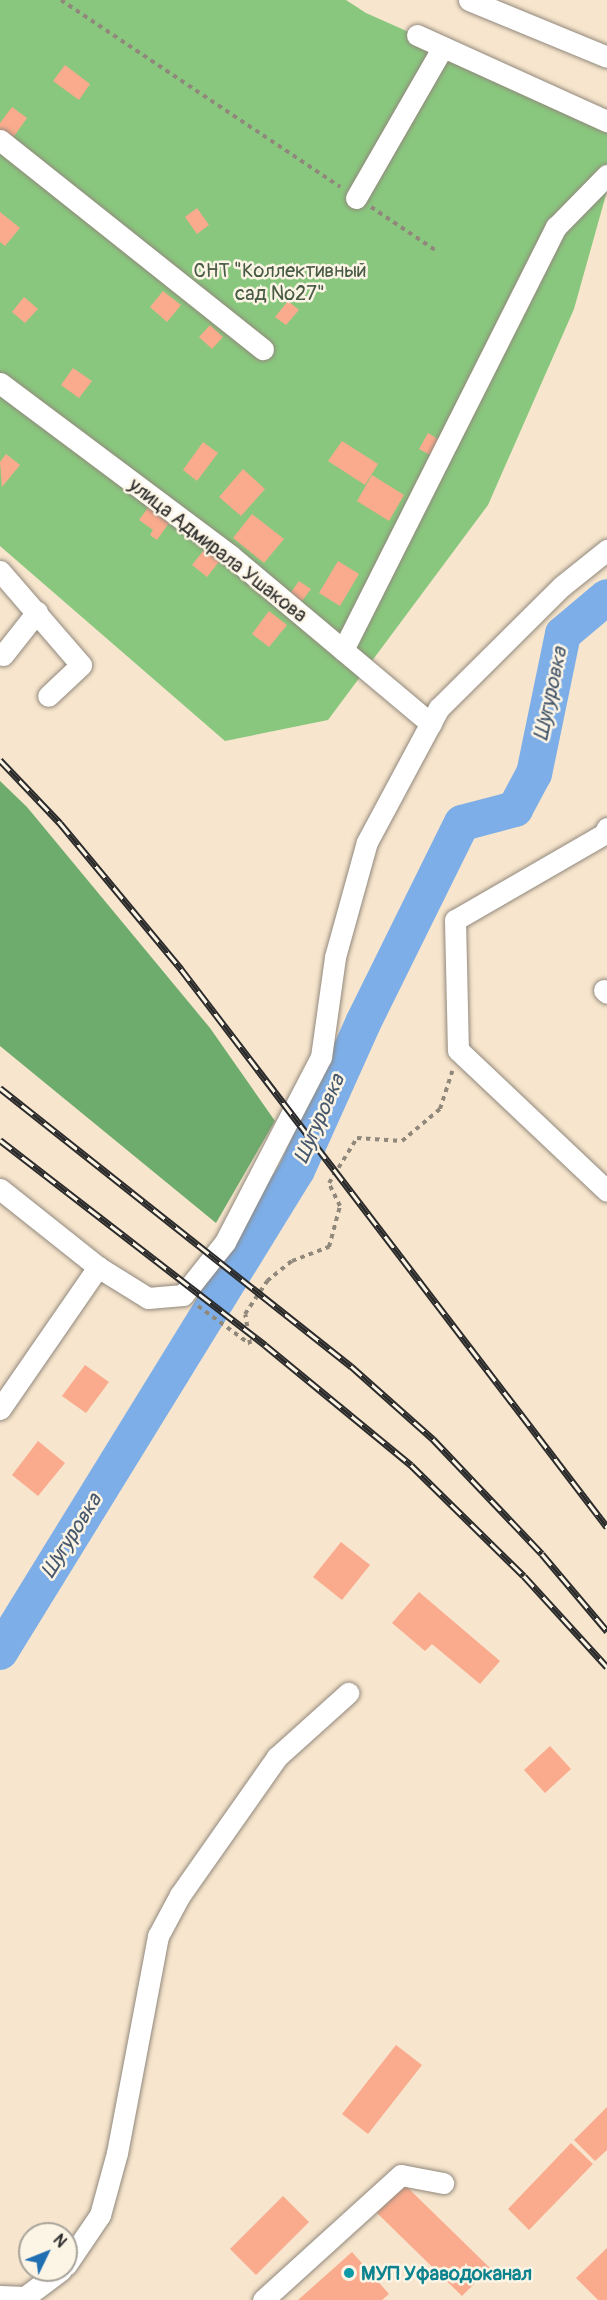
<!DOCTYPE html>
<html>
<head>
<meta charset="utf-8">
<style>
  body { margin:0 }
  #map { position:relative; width:607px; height:2300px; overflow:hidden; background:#f7e5cd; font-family:Pangolin,sans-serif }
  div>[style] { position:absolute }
  .green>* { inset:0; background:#89c77e }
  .forest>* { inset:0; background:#6eac6d }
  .river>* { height:36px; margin:-18px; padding:0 18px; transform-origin:18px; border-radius:18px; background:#7daee8 }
  .building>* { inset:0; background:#faab8d }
  .path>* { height:4px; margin-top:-2px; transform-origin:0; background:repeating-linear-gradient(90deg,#91887c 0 4.5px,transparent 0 9px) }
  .roads { filter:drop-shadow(0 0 2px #91887c) drop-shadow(0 0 2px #91887c) }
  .minor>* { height:21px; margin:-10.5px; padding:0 10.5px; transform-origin:10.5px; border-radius:10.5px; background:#fff }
  .rail>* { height:7px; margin-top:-3.5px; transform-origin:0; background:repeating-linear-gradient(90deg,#fcf5e5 0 14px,#2b2b2b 0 28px); box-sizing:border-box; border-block:2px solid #2b2b2b }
  .dots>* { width:16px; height:16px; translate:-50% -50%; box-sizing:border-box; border:3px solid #fcf5e5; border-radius:50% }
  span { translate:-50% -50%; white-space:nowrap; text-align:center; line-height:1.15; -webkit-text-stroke:5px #fcf5e5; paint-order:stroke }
  .park-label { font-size:20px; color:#475a44 }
  .street-label { font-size:20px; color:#2b2b2b }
  .culture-label { font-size:20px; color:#0d838f; font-weight:700 }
  .left { translate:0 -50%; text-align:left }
  .water-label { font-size:21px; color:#48596d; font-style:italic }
  .north { position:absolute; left:18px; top:2222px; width:60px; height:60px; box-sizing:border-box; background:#fcf5e5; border:2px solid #a8a49b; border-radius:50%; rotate:47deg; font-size:16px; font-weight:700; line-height:24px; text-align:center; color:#2b2b2b }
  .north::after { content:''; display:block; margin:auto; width:21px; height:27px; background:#1f6fb2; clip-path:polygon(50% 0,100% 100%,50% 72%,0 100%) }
</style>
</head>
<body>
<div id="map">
  <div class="green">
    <div style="clip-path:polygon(0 0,346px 0,366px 13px,607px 120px,607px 191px,574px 309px,488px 505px,328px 720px,225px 741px,0 546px)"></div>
  </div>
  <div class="forest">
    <div style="clip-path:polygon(0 781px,27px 807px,210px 1028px,275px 1121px,216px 1223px,0 1046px)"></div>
  </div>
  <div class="river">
    <div style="left:0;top:1652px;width:566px;rotate:-58.36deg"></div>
    <div style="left:297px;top:1170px;width:161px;rotate:-65.8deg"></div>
    <div style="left:363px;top:1023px;width:223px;rotate:-63.7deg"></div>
    <div style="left:462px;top:823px;width:55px;rotate:-14.8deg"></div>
    <div style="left:515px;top:809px;width:40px;rotate:-62deg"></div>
    <div style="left:534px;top:774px;width:143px;rotate:-78.3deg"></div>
    <div style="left:563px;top:634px;width:57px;rotate:-40.1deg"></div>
  </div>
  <div class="building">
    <div style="clip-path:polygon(65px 65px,90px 84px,79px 100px,53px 81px)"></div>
    <div style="clip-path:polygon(12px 107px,27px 118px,12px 139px,0 130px,0 123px)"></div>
    <div style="clip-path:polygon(197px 208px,209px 225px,197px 234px,185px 217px)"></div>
    <div style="clip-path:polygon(0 212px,20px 228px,5px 246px,0 242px)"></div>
    <div style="clip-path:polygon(163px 291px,181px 305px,167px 322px,150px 307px)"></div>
    <div style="clip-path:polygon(24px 297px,38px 309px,25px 323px,12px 312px)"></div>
    <div style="clip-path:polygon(288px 301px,299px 310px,286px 325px,275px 317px)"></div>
    <div style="clip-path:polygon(210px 325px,223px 337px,212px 349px,199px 337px)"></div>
    <div style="clip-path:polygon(73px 368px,92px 381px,79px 398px,61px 385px)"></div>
    <div style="clip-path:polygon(428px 433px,441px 441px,432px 456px,419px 449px)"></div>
    <div style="clip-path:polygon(342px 441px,378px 464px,365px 485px,328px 461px)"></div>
    <div style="clip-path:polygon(203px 442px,218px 453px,197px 481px,183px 470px)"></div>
    <div style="clip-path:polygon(6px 454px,20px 465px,2px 487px,0 462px)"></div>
    <div style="clip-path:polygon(243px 469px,265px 489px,241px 516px,219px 497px)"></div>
    <div style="clip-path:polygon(372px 475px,404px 495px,389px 521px,357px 501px)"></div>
    <div style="clip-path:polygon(150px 505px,171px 520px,157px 540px,150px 535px,153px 530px,139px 520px)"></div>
    <div style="clip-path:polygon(252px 514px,284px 539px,264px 563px,233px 538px)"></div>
    <div style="clip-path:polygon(207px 546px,222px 558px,207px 577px,192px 565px)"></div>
    <div style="clip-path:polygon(338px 561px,359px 574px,340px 606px,319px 593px)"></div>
    <div style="clip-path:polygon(299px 581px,311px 589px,298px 606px,287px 598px)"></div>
    <div style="clip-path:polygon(269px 611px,287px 625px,269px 647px,252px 634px)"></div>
    <div style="clip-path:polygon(85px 1365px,109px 1382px,86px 1413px,62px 1396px)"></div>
    <div style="clip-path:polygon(38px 1441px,65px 1463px,38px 1496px,12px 1475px)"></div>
    <div style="clip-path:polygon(341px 1542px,370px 1565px,342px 1600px,313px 1577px)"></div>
    <div style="clip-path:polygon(419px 1592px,500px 1661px,480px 1684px,432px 1644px,425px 1651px,392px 1623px)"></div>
    <div style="clip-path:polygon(550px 1746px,571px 1769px,545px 1793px,524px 1770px)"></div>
    <div style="clip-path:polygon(396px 2045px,422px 2065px,368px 2134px,342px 2114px)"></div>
    <div style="clip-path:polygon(607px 2107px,607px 2150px,595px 2161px,574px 2140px)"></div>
    <div style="clip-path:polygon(571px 2143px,593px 2164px,529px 2230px,508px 2209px)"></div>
    <div style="clip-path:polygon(405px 2185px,490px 2268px,462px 2296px,377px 2213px)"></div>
    <div style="clip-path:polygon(283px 2196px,309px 2222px,256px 2275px,230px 2249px)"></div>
    <div style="clip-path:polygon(607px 2248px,607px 2300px,598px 2300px,576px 2278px)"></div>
    <div style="clip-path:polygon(352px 2252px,389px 2294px,382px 2300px,298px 2300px)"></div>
  </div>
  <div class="path">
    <div style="left:61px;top:0;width:336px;rotate:33.8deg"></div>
    <div style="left:371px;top:207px;width:77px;rotate:33.9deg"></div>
    <div style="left:198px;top:1306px;width:64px;rotate:36.2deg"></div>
    <div style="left:250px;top:1344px;width:30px;rotate:-99deg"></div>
    <div style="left:245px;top:1314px;width:40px;rotate:-56deg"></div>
    <div style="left:267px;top:1281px;width:32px;rotate:-39deg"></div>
    <div style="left:292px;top:1261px;width:40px;rotate:-21deg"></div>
    <div style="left:329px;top:1247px;width:42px;rotate:-75deg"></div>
    <div style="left:340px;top:1206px;width:25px;rotate:-116deg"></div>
    <div style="left:329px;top:1183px;width:53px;rotate:-58.1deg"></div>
    <div style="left:357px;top:1138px;width:45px;rotate:3.8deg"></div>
    <div style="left:402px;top:1141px;width:50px;rotate:-40.1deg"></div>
    <div style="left:440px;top:1109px;width:40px;rotate:-72deg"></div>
  </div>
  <div class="roads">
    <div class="minor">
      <div style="left:469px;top:0;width:149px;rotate:22.4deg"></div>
      <div style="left:417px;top:35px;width:209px;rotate:24.4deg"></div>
      <div style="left:0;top:140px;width:336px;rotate:38.5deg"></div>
      <div style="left:356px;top:198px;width:174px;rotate:-60.1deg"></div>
      <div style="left:0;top:383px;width:289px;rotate:36.8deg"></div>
      <div style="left:231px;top:556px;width:261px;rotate:40deg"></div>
      <div style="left:0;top:571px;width:124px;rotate:49.2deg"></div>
      <div style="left:81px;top:665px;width:45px;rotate:136.8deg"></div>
      <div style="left:343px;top:650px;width:474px;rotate:-63.3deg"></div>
      <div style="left:556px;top:227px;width:73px;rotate:-45.6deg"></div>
      <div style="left:3px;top:655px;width:55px;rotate:-51.7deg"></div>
      <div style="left:607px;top:828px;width:7px;rotate:117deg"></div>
      <div style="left:604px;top:834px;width:172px;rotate:150deg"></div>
      <div style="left:455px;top:920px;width:130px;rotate:88.7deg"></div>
      <div style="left:458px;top:1050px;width:205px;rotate:43.4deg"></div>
      <div style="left:604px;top:990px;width:4px;rotate:45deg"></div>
      <div style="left:0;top:1189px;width:125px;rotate:38.5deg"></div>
      <div style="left:98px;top:1267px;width:59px;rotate:31.8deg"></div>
      <div style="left:148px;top:1298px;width:35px;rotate:-5deg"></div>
      <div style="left:183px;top:1295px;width:68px;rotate:-51.6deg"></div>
      <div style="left:225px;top:1242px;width:208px;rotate:-62.6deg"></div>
      <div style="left:321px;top:1057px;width:101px;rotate:-82deg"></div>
      <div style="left:335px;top:957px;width:119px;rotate:-74.5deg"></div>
      <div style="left:367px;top:842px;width:152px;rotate:-61.8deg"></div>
      <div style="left:439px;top:708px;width:173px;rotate:-44.8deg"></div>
      <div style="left:562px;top:586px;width:58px;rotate:-38.7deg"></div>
      <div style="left:0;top:1409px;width:173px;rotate:-55.4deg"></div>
      <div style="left:66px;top:2265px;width:60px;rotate:-55.8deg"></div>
      <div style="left:100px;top:2215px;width:64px;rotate:-74.7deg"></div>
      <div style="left:117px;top:2153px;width:221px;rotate:-79.3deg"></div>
      <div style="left:158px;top:1936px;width:47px;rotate:-61.8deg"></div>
      <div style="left:180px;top:1895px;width:169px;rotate:-54.9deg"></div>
      <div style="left:277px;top:1757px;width:96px;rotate:-42deg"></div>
      <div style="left:0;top:2296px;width:25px;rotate:2deg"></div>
      <div style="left:25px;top:2297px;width:45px;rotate:-36.9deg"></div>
      <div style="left:263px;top:2300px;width:186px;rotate:-42.2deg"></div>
      <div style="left:401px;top:2175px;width:43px;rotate:10.8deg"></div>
    </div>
  </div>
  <div class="rail">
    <div style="left:0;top:760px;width:87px;rotate:46.4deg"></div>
    <div style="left:60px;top:823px;width:190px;rotate:50.3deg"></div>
    <div style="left:181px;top:969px;width:702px;rotate:52.64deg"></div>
    <div style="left:0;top:1088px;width:448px;rotate:38.4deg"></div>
    <div style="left:351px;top:1366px;width:110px;rotate:41.7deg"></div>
    <div style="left:433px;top:1439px;width:158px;rotate:46.5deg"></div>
    <div style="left:542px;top:1554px;width:101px;rotate:49.8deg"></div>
    <div style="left:0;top:1140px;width:335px;rotate:37.7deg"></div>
    <div style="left:265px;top:1345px;width:189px;rotate:39.4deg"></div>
    <div style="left:411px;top:1465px;width:158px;rotate:44.5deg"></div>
    <div style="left:524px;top:1576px;width:123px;rotate:47.6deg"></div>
  </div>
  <div class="dots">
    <div style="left:349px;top:2273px;background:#0f9aa8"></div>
  </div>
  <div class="park-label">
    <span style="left:280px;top:282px">СНТ "Коллективный<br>сад №27"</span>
  </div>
  <div class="street-label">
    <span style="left:218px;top:550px;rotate:38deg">улица Адмирала Ушакова</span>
  </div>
  <div class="culture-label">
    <span class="left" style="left:361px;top:2273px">МУП Уфаводоканал</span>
  </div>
  <div class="water-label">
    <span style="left:551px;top:694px;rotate:-78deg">Шугуровка</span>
    <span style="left:320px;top:1119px;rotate:-66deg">Шугуровка</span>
    <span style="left:72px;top:1536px;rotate:-58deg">Шугуровка</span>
  </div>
  <div class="north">N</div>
</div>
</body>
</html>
